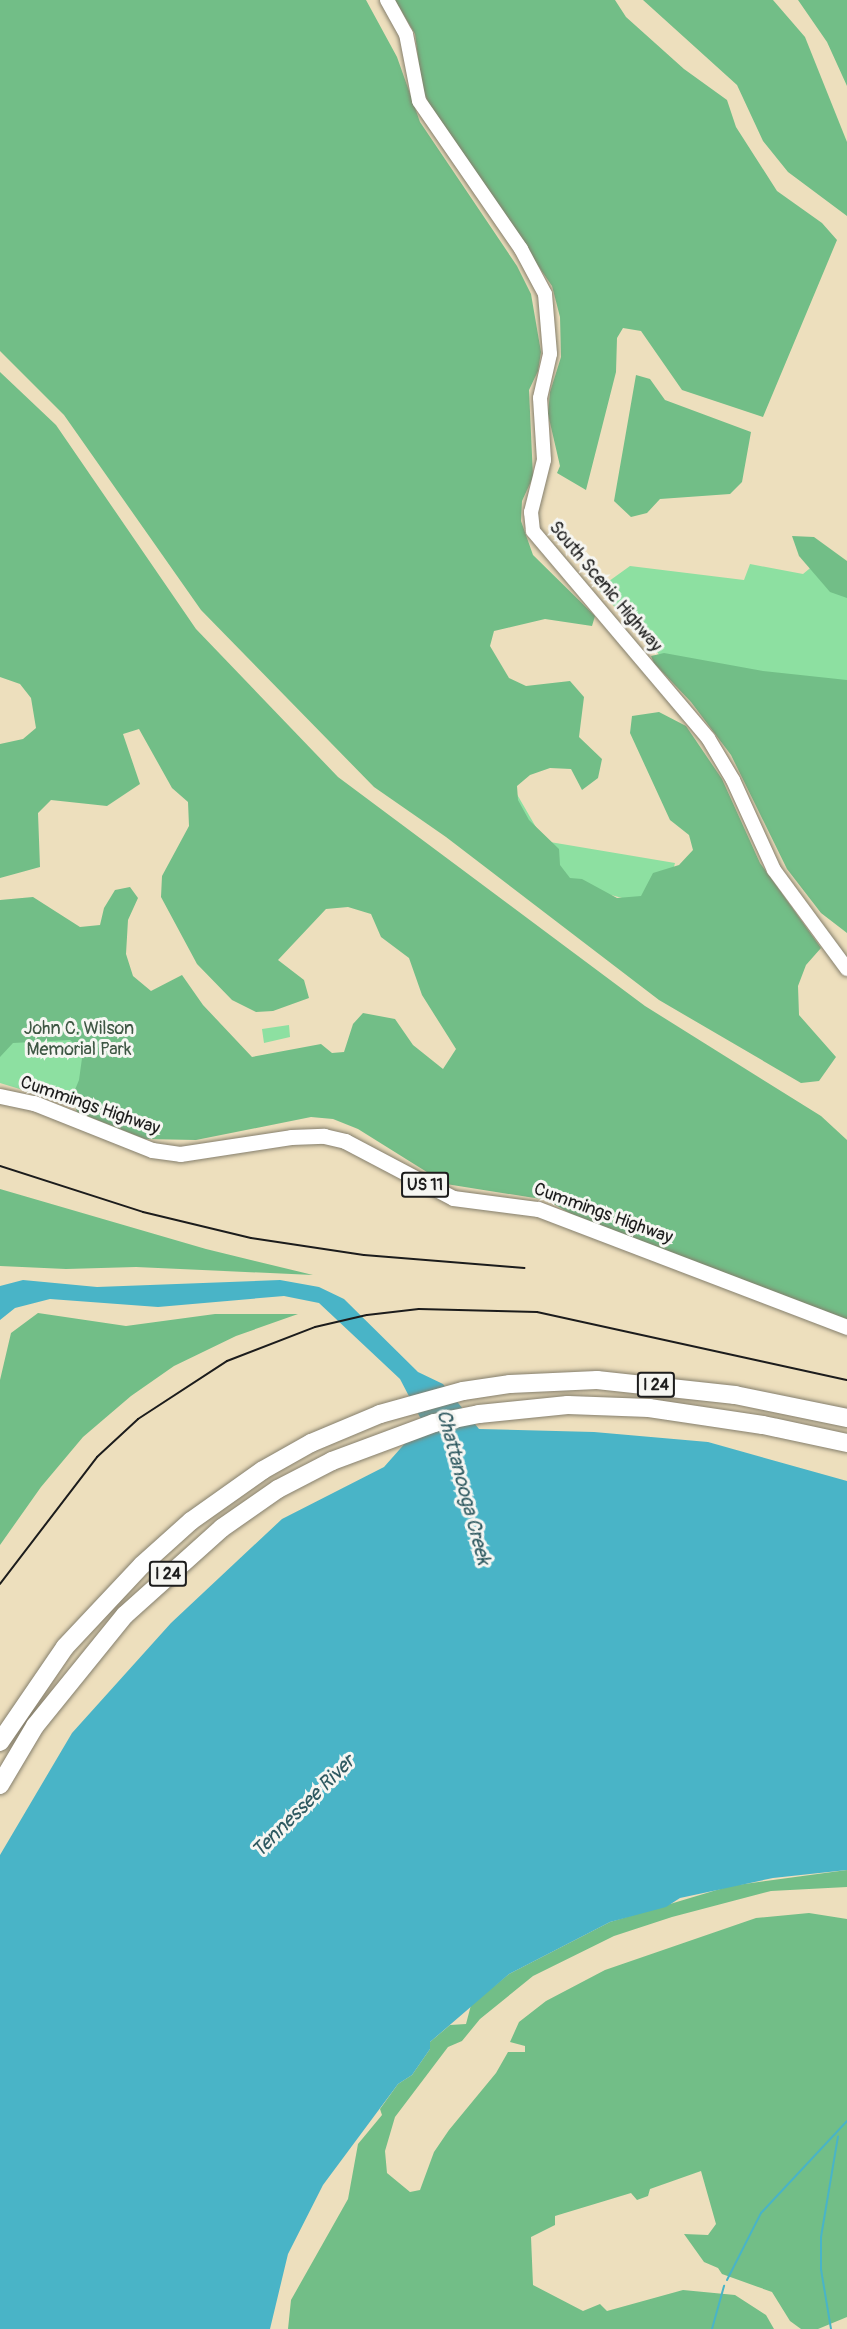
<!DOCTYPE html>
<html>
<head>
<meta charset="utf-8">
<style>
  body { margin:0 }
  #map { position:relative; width:847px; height:2329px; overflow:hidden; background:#eddfbd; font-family:Pangolin,sans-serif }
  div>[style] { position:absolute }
  .green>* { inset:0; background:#8de0a1 }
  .forest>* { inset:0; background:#72be87 }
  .water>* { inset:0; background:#49b4c7 }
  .stream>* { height:2px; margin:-1px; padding:0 1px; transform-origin:1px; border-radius:1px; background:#49b4c7 }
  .roads { filter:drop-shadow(0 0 2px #847e6c) drop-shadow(0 0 2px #847e6c) }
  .secondary>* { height:14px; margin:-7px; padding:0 7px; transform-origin:7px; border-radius:7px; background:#fff }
  .primary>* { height:15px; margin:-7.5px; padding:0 7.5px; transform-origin:7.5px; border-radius:7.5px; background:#fff }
  .motorway>* { height:18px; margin:-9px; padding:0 9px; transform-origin:9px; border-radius:9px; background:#fff }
  .rail>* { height:2px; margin:-1px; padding:0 1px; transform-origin:1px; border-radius:1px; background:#1c1c1c }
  span { translate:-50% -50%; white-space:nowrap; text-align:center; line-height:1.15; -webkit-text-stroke:6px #f6f6f2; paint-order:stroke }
  .shield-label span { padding:2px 4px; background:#f6f6f2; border:2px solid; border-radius:4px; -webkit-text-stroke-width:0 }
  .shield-label { font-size:16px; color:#1c1c1c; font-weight:700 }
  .street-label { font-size:18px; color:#1c1c1c }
  .park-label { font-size:18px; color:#3e5744 }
  .water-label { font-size:20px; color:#2e5960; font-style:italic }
</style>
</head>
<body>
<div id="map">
  <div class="green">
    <div style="clip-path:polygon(821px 559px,847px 565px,847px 754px,739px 740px,598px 589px,630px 566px,744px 580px,750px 564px,803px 574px)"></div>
    <div style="clip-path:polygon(511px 784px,544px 841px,675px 863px,663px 909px,529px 873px)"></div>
    <div style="clip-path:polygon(117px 968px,85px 1109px,0 1083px,0 1034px)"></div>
    <div style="clip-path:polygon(289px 1025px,290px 1037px,264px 1043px,262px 1029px)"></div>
  </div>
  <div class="forest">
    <div style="clip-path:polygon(0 0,366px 0,397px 57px,420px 122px,517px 266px,531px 294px,541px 352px,538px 371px,529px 390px,533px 477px,522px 501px,521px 521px,533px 555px,595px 616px,592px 626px,545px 619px,494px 631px,490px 646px,509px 678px,526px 686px,570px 681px,584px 697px,579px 737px,602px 759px,598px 778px,582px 790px,571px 769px,550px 768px,530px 775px,517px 786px,518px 800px,529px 820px,559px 849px,560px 865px,570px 878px,582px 879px,617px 898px,641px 896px,653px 873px,679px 865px,693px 850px,689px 835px,670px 820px,630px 733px,632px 716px,659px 712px,686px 726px,722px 779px,760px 863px,821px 948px,806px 965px,798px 986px,799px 1015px,836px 1057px,819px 1081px,801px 1083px,659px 1000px,446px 837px,374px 787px,201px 610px,64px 415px,0 351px)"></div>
    <div style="clip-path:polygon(395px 0,615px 0,626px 17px,684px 69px,727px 100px,736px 127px,777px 191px,822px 223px,837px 240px,763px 417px,682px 390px,641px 331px,623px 328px,617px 338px,616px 372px,586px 490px,557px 473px,560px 466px,548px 414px,550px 392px,561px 357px,560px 317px,552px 286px,431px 109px,422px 87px,415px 34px)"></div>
    <div style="clip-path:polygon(643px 0,773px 0,805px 37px,847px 142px,847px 216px,788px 172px,763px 141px,737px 85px)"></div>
    <div style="clip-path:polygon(798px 0,847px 0,847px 86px,827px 42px)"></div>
    <div style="clip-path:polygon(0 372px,56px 425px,196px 629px,338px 777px,645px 1006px,821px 1116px,847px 1140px,847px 1321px,571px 1214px,547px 1200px,446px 1184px,358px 1129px,333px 1119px,311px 1117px,196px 1140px,145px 1139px,77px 1112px,72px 1097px,79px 1080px,83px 1051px,70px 1040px,13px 1043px,0 1057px,0 900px,33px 897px,80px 927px,100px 925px,104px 908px,115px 890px,130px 887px,138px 898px,128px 920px,126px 954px,133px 976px,151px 991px,182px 975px,203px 1005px,252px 1057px,321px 1044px,332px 1053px,344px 1052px,353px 1024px,363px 1013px,395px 1019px,413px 1045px,443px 1069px,456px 1049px,422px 995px,409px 958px,381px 937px,371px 914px,348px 907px,326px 909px,278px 960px,304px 980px,309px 998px,273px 1011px,256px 1012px,232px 1000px,197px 964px,161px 897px,162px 876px,189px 826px,188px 802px,172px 788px,139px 729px,123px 734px,140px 784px,107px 806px,51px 800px,38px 813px,40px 867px,0 878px,0 744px,23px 739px,36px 728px,31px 698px,20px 684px,0 677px)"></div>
    <div style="clip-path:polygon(636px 375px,650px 379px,665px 400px,751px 432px,742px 482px,730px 494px,660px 499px,647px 513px,631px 517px,614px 501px)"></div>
    <div style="clip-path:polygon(792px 536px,814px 537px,847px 561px,847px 598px,830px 592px,799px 556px)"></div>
    <div style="clip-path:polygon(664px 653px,763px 671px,847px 680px,847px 933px,821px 913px,787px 869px,731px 755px,691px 702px,654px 663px,651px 656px)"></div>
    <div style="clip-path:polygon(0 1189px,206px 1249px,313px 1275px,136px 1267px,66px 1269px,0 1266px)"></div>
    <div style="clip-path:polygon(38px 1313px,126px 1326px,215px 1314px,298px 1314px,236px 1336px,174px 1366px,131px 1396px,83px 1437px,41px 1487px,0 1545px,0 1380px,11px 1333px)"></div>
    <div style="clip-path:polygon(847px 1870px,847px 1887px,771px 1891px,672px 1917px,614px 1936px,533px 1976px,480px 2019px,462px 2041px,448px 2047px,395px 2117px,385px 2151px,387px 2173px,410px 2192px,420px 2190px,434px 2152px,449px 2130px,496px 2073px,508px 2052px,525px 2052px,525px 2046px,510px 2042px,519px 2022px,546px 2001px,605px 1970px,756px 1918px,809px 1913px,847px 1919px,847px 2317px,818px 2329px,801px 2329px,790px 2321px,772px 2292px,722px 2274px,718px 2268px,704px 2262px,684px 2234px,708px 2235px,716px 2224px,701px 2171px,650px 2189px,648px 2196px,637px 2200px,631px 2193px,555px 2216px,555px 2225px,531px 2237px,533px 2285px,583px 2311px,600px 2304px,607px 2311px,683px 2290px,735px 2295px,766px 2315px,774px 2329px,288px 2329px,291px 2300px,348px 2199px,358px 2144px,382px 2115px,380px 2109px,398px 2084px,412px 2075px,430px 2049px,430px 2042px,450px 2025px,466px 2024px,471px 2005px,509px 1974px,610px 1922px,730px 1886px)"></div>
  </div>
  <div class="water">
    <div style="clip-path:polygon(23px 1280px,97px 1287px,280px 1280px,319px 1287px,344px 1299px,418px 1372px,443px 1384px,479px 1429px,594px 1432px,708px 1442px,847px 1481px,847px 1870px,773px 1878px,680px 1898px,666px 1907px,610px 1922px,509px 1974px,430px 2042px,430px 2049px,412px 2075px,398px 2084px,323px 2185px,288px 2254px,270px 2329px,0 2329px,0 1855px,72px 1733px,171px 1623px,282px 1519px,384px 1467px,423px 1423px,400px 1379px,319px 1303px,284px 1296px,158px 1307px,50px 1299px,15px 1308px,0 1320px,0 1286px)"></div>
  </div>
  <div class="stream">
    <div style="left:727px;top:2280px;width:75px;rotate:-63.1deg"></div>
    <div style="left:761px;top:2213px;width:126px;rotate:-46.9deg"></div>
    <div style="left:712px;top:2329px;width:45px;rotate:-74.4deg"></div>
    <div style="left:831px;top:2329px;width:61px;rotate:-99.5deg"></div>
    <div style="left:821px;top:2269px;width:32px;rotate:-90deg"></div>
    <div style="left:821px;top:2237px;width:102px;rotate:-80.4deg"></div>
  </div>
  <div class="roads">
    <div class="secondary">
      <div style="left:387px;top:0;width:39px;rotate:61deg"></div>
      <div style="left:406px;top:34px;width:68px;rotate:79deg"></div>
      <div style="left:419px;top:101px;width:180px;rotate:55.4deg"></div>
      <div style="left:521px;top:249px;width:51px;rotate:61.9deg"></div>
      <div style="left:545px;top:294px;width:60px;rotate:85.2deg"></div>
      <div style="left:550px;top:354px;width:45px;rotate:102.8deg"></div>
      <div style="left:540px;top:398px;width:62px;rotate:86.3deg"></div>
      <div style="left:544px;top:460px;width:54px;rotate:104deg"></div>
      <div style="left:531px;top:512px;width:19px;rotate:84deg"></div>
      <div style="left:533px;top:531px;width:271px;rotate:49.8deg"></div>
      <div style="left:708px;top:738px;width:49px;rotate:59.2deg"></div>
      <div style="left:733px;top:780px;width:99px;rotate:65.5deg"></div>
      <div style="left:774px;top:870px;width:123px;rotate:53.6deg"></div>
    </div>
    <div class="primary">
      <div style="left:0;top:1096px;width:35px;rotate:12deg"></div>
      <div style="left:34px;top:1103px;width:127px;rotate:21.7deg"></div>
      <div style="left:152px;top:1150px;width:28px;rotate:8deg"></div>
      <div style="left:180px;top:1154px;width:112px;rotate:-8.7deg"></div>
      <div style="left:291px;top:1137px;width:33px;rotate:-2deg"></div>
      <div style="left:324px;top:1136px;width:22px;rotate:13deg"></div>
      <div style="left:345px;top:1141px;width:122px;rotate:27.8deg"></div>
      <div style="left:453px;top:1198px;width:86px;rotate:7.4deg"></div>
      <div style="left:538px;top:1209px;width:331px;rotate:20.9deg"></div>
    </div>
    <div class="motorway">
      <div style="left:0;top:1742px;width:115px;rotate:-55.6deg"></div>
      <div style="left:65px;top:1647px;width:112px;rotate:-46.8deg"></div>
      <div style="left:142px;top:1565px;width:66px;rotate:-41.9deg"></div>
      <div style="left:191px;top:1521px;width:88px;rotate:-35.3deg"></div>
      <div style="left:263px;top:1470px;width:55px;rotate:-29.4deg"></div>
      <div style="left:311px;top:1443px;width:75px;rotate:-22.8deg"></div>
      <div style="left:380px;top:1414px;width:86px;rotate:-15.5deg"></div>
      <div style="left:463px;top:1391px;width:48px;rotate:-8.5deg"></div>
      <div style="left:510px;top:1384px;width:87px;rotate:-2.6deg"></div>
      <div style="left:597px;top:1380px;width:139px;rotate:6.2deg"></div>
      <div style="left:735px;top:1395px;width:114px;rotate:11.6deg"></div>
      <div style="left:0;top:1785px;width:69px;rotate:-59.3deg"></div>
      <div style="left:35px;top:1726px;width:143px;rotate:-51deg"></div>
      <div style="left:125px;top:1615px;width:130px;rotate:-41.9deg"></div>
      <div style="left:222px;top:1528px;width:68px;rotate:-34.9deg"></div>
      <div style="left:278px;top:1489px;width:61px;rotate:-27.4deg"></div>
      <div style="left:332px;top:1461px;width:109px;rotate:-20.4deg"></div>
      <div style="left:434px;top:1423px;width:46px;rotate:-11.3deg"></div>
      <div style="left:479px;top:1414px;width:89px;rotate:-5.8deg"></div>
      <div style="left:568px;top:1405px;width:81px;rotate:2.1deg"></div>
      <div style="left:649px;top:1408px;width:115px;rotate:8.5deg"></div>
      <div style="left:763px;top:1425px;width:86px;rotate:12.1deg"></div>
    </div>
  </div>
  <div class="rail">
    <div style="left:0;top:1166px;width:150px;rotate:17.8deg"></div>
    <div style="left:143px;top:1212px;width:111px;rotate:13.5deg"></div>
    <div style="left:251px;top:1238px;width:114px;rotate:8.6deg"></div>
    <div style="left:364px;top:1255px;width:161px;rotate:4.6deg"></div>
    <div style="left:0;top:1584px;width:160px;rotate:-52.6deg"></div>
    <div style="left:97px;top:1457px;width:56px;rotate:-42.8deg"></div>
    <div style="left:138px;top:1419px;width:106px;rotate:-33.1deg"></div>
    <div style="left:227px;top:1361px;width:94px;rotate:-21.1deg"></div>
    <div style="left:315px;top:1327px;width:53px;rotate:-13deg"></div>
    <div style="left:367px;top:1315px;width:52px;rotate:-6.6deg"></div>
    <div style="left:419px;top:1309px;width:118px;rotate:1.5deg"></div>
    <div style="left:537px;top:1312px;width:317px;rotate:12.4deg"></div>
  </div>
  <div class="shield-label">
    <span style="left:425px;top:1185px">US 11</span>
    <span style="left:656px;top:1385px">I 24</span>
    <span style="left:168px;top:1574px">I 24</span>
  </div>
  <div class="street-label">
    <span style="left:605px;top:587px;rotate:50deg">South Scenic Highway</span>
    <span style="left:90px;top:1106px;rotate:19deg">Cummings Highway</span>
    <span style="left:603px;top:1214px;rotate:20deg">Cummings Highway</span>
  </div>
  <div class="park-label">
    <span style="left:79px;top:1040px">John C. Wilson<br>Memorial Park</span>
  </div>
  <div class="water-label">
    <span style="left:464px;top:1487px;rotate:75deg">Chattanooga Creek</span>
    <span style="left:303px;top:1806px;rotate:-45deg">Tennessee River</span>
  </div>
</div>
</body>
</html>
